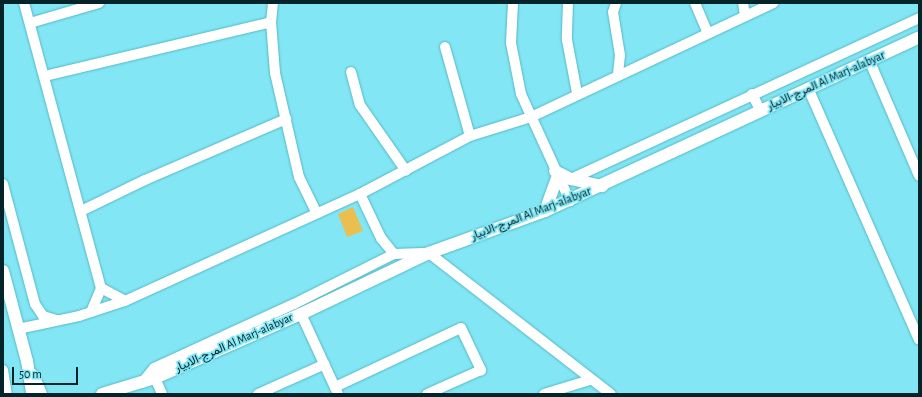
<!DOCTYPE html>
<html>
<head>
<meta charset="utf-8">
<style>
  body { margin:0 }
  #map { position:relative; width:922px; height:397px; overflow:hidden; background:#83e6f4; font-family:"Alegreya Sans",Vazirmatn,sans-serif }
  div>[style] { position:absolute }
  .green>* { inset:0; background:#ebbf4f }
  .roads { filter:drop-shadow(0 0 1px #54b9c6) drop-shadow(0 0 1px #54b9c6) }
  .minor>* { height:10px; margin:-5px; padding:0 5px; transform-origin:5px; border-radius:5px; background:#fff }
  .major>* { height:12px; margin:-6px; padding:0 6px; transform-origin:6px; border-radius:6px; background:#fff }
  span { translate:-50% -50%; white-space:nowrap; text-align:center; line-height:1.15; -webkit-text-stroke:3.5px #83e6f4; paint-order:stroke }
  .street-label { font-size:12px; color:#042429 }
  .frame { position:absolute; inset:0; border:4px solid #042429; pointer-events:none }
  .scale { position:absolute; left:12px; top:367px; width:66px; height:18px; box-sizing:border-box; border:2px solid #042429; border-top:0; padding-left:5px; font-size:12px; line-height:14px; white-space:nowrap; color:#042429; -webkit-text-stroke:3px #83e6f4; paint-order:stroke }
</style>
</head>
<body>
<div id="map">
  <div class="green">
    <div style="clip-path:polygon(353px 207px,363px 231px,347px 237px,338px 214px)"></div>
  </div>
  <div class="roads">
    <div class="minor">
      <div style="left:24px;top:3px;width:295px;rotate:74.9deg"></div>
      <div style="left:101px;top:288px;width:27px;rotate:28deg"></div>
      <div style="left:273px;top:3px;width:19px;rotate:96deg"></div>
      <div style="left:271px;top:22px;width:51px;rotate:85.5deg"></div>
      <div style="left:275px;top:73px;width:107px;rotate:77deg"></div>
      <div style="left:299px;top:177px;width:39px;rotate:64deg"></div>
      <div style="left:513px;top:3px;width:40px;rotate:92.9deg"></div>
      <div style="left:511px;top:43px;width:52px;rotate:78.9deg"></div>
      <div style="left:521px;top:94px;width:118px;rotate:65.4deg"></div>
      <div style="left:568px;top:3px;width:37px;rotate:92deg"></div>
      <div style="left:567px;top:40px;width:54px;rotate:79.3deg"></div>
      <div style="left:616px;top:3px;width:9px;rotate:108deg"></div>
      <div style="left:613px;top:12px;width:44px;rotate:80.8deg"></div>
      <div style="left:620px;top:55px;width:20px;rotate:96deg"></div>
      <div style="left:695px;top:3px;width:33px;rotate:67deg"></div>
      <div style="left:743px;top:3px;width:13px;rotate:81deg"></div>
      <div style="left:30px;top:23px;width:72px;rotate:-16.2deg"></div>
      <div style="left:445px;top:47px;width:92px;rotate:74.3deg"></div>
      <div style="left:870px;top:62px;width:124px;rotate:66.7deg"></div>
      <div style="left:351px;top:72px;width:34px;rotate:75deg"></div>
      <div style="left:360px;top:105px;width:80px;rotate:55.1deg"></div>
      <div style="left:45px;top:76px;width:232px;rotate:-13.4deg"></div>
      <div style="left:808px;top:88px;width:275px;rotate:66.2deg"></div>
      <div style="left:752px;top:94px;width:18px;rotate:63deg"></div>
      <div style="left:571px;top:179px;width:383px;rotate:-24.8deg"></div>
      <div style="left:3px;top:184px;width:124px;rotate:75.1deg"></div>
      <div style="left:35px;top:304px;width:14px;rotate:56deg"></div>
      <div style="left:43px;top:316px;width:14px;rotate:17deg"></div>
      <div style="left:360px;top:194px;width:49px;rotate:64.5deg"></div>
      <div style="left:381px;top:238px;width:21px;rotate:51deg"></div>
      <div style="left:394px;top:254px;width:35px;rotate:-2deg"></div>
      <div style="left:429px;top:253px;width:230px;rotate:37.8deg"></div>
      <div style="left:81px;top:211px;width:71px;rotate:-25.8deg"></div>
      <div style="left:145px;top:180px;width:154px;rotate:-23.4deg"></div>
      <div style="left:91px;top:312px;width:26px;rotate:-67deg"></div>
      <div style="left:301px;top:314px;width:88px;rotate:65.2deg"></div>
      <div style="left:18px;top:329px;width:62px;rotate:-12deg"></div>
      <div style="left:79px;top:316px;width:48px;rotate:-18.1deg"></div>
      <div style="left:125px;top:301px;width:258px;rotate:-24.5deg"></div>
      <div style="left:360px;top:194px;width:124px;rotate:-27.8deg"></div>
      <div style="left:470px;top:136px;width:64px;rotate:-17.3deg"></div>
      <div style="left:531px;top:117px;width:268px;rotate:-25.2deg"></div>
      <div style="left:3px;top:370px;width:24px;rotate:81deg"></div>
      <div style="left:155px;top:378px;width:17px;rotate:66deg"></div>
      <div style="left:142px;top:383px;width:19px;rotate:-51deg"></div>
      <div style="left:154px;top:368px;width:154px;rotate:-24.6deg"></div>
      <div style="left:294px;top:304px;width:112px;rotate:-26.6deg"></div>
      <div style="left:335px;top:387px;width:139px;rotate:-25.1deg"></div>
      <div style="left:461px;top:328px;width:47px;rotate:64.5deg"></div>
      <div style="left:481px;top:370px;width:59px;rotate:156deg"></div>
      <div style="left:258px;top:394px;width:73px;rotate:-24.1deg"></div>
      <div style="left:544px;top:394px;width:48px;rotate:-16.9deg"></div>
    </div>
    <div class="major">
      <div style="left:555px;top:171px;width:18px;rotate:27deg"></div>
      <div style="left:571px;top:179px;width:32px;rotate:13deg"></div>
      <div style="left:545px;top:211px;width:37px;rotate:-70deg"></div>
      <div style="left:3px;top:271px;width:93px;rotate:75.1deg"></div>
      <div style="left:27px;top:361px;width:33px;rotate:81deg"></div>
      <div style="left:33px;top:375px;width:21px;rotate:67deg"></div>
      <div style="left:102px;top:394px;width:55px;rotate:-16.8deg"></div>
      <div style="left:155px;top:378px;width:159px;rotate:-23.7deg"></div>
      <div style="left:301px;top:314px;width:142px;rotate:-25.5deg"></div>
      <div style="left:429px;top:253px;width:123px;rotate:-19.9deg"></div>
      <div style="left:545px;top:211px;width:412px;rotate:-24.9deg"></div>
    </div>
  </div>
  <div class="street-label">
    <span style="left:826px;top:81px;rotate:-24deg">المرج-الابيار Al Marj-alabyar</span>
    <span style="left:531px;top:214px;rotate:-21deg">المرج-الابيار Al Marj-alabyar</span>
    <span style="left:234px;top:343px;rotate:-24deg">المرج-الابيار Al Marj-alabyar</span>
  </div>
  <div class="frame"></div>
  <div class="scale">50 m</div>
</div>
</body>
</html>
